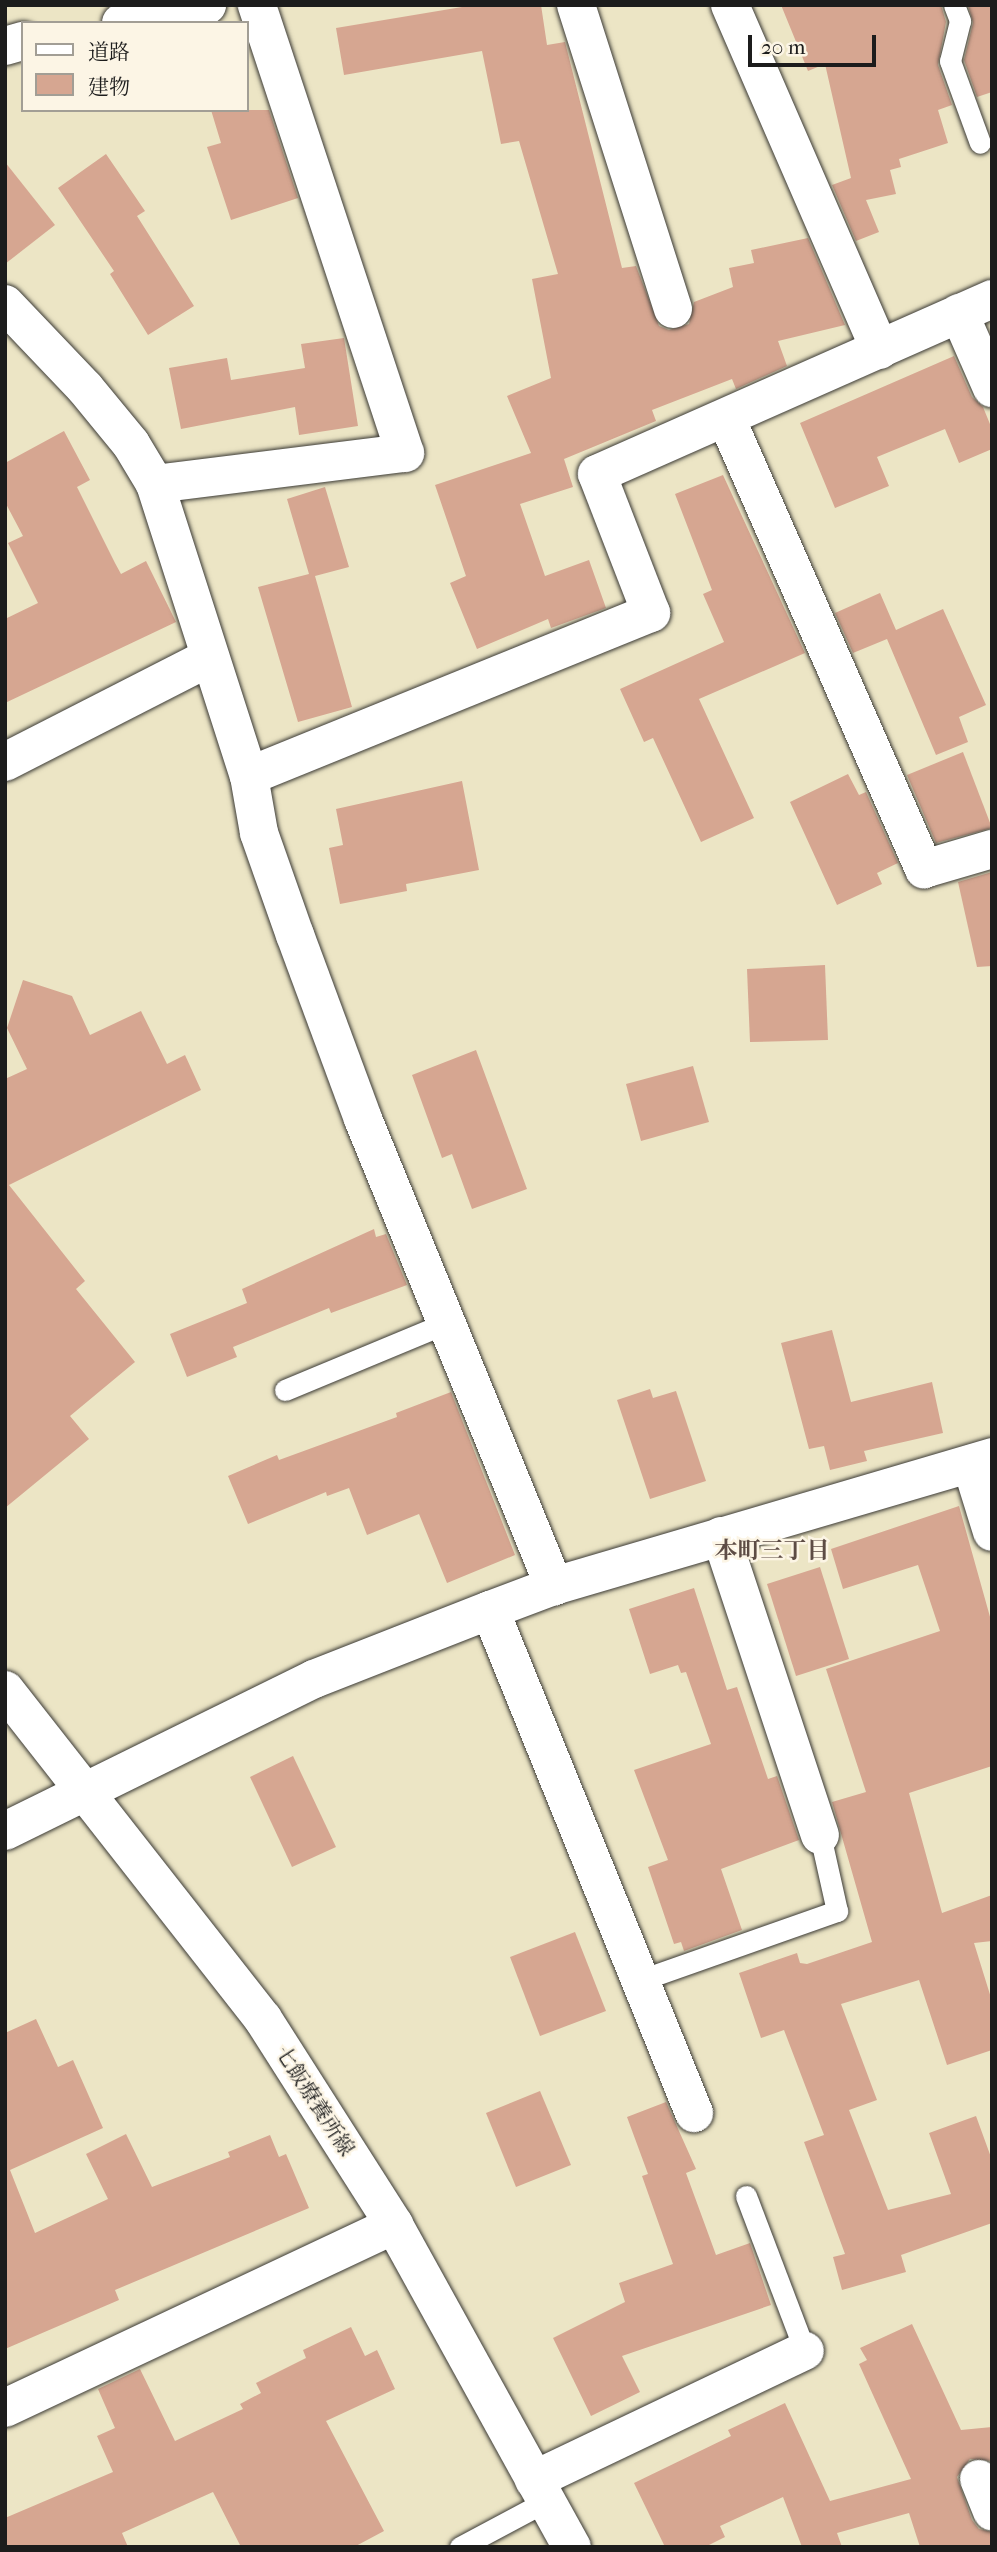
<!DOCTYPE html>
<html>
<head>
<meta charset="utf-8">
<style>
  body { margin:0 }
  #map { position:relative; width:997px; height:2552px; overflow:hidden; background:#ece5c5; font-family:"IM FELL French Canon","Noto Serif JP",serif }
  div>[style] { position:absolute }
  .building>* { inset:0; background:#d6a691 }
  .roads { filter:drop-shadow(0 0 2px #3b3a35) drop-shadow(0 0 2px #3b3a35) }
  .service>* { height:21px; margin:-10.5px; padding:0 10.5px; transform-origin:10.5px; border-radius:10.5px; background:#fff }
  .minor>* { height:38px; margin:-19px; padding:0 19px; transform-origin:19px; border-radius:19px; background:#fff }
  .tertiary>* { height:38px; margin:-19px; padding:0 19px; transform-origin:19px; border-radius:19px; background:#fff }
  .secondary>* { height:38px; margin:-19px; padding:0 19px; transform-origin:19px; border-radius:19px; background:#fff }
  span { translate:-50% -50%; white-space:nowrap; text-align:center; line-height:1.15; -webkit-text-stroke:5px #fcf5e5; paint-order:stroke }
  .street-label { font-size:21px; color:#1c1c1c }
  .neighbourhood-label { font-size:23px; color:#5d4c45; font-weight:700 }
  .frame { position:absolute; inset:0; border:7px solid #1c1c1c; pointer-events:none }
  .legend { position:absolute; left:21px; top:21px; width:228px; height:91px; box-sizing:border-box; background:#fcf5e5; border:2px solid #a29e95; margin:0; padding:9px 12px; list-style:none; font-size:21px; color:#1c1c1c }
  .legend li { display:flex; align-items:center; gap:14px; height:35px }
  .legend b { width:35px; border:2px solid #a29e95 }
  .scale { position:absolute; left:748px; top:35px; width:128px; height:32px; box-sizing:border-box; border:4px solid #1c1c1c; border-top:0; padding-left:9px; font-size:21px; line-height:24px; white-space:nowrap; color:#1c1c1c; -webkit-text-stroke:5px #fcf5e5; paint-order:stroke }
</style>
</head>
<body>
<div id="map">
  <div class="building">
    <div style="clip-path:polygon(474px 5px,541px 5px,547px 45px,565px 42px,622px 268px,636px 266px,659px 326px,669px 330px,689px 324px,694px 302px,733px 287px,729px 268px,754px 263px,751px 250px,808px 238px,845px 325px,778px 341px,787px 366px,736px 389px,732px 379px,652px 410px,656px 421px,564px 459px,573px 487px,520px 504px,545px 576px,589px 560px,606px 608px,551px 628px,548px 619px,477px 649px,450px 583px,466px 576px,435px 485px,531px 453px,507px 396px,551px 378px,532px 279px,558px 274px,519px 141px,501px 144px,482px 51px,344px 75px,336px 28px)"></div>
    <div style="clip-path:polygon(781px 5px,941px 5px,946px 22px,938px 65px,952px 105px,938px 110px,948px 143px,899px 159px,901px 167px,890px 170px,896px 194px,866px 200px,879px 232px,856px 241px,832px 185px,851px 178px,825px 64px,808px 71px)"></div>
    <div style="clip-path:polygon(968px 5px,992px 5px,992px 92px,977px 97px,964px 60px,973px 23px)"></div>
    <div style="clip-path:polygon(211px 110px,269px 110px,298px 198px,231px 220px,207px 147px,221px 143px)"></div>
    <div style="clip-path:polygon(106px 154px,145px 211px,137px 216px,194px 306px,148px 335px,110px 274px,114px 271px,58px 188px)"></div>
    <div style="clip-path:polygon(5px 162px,55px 225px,5px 264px)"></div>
    <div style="clip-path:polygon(344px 338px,358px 426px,299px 435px,295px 407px,181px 429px,169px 368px,227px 358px,231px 380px,305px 368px,301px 344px)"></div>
    <div style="clip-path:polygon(954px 356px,972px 397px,983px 407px,992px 429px,992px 449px,959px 463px,945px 429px,877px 457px,889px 486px,835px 508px,800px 423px)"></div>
    <div style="clip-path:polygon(64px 431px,90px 480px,77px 487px,115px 563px,121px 574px,146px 561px,176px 622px,5px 703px,5px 619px,38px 603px,8px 543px,23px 536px,5px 502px,5px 463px)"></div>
    <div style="clip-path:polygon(723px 475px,805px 653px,699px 699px,754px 818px,701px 842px,653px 738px,644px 742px,620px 689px,724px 642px,703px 594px,712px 590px,675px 494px)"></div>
    <div style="clip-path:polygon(325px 487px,349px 567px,315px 576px,352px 707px,298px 722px,258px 587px,309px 574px,287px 499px)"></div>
    <div style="clip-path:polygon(880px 593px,896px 630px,943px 609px,986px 705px,959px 717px,968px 742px,936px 755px,887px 639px,853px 653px,835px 613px)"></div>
    <div style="clip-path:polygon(963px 752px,992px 828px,936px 843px,907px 775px)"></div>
    <div style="clip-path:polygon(848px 774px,859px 795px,866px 792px,898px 863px,877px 873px,882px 884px,837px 905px,790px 802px)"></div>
    <div style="clip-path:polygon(462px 781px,479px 870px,406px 884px,407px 891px,340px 904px,329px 848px,343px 845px,336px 809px)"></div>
    <div style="clip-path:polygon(992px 872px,992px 966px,977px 967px,958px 882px)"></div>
    <div style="clip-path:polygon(825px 965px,828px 1040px,750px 1042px,747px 969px)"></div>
    <div style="clip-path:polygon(23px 980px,72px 996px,90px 1035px,141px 1011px,167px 1064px,185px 1055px,201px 1090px,9px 1185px,85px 1281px,76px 1289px,135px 1362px,70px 1416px,89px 1439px,5px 1508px,5px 1079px,27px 1069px,7px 1028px)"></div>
    <div style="clip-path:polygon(476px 1050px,527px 1189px,472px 1209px,452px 1154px,442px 1158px,412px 1075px)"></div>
    <div style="clip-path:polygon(693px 1066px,709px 1122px,641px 1141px,626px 1084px)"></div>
    <div style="clip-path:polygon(374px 1229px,376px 1237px,386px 1234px,407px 1285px,331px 1313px,329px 1308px,233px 1347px,237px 1357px,187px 1377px,170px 1334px,247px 1303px,242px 1289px)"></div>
    <div style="clip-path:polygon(832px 1330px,851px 1402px,932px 1382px,943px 1433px,864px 1451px,867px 1461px,830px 1470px,824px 1446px,809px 1449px,781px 1343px)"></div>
    <div style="clip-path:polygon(650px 1389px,653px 1398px,676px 1391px,706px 1481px,650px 1499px,617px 1400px)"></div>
    <div style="clip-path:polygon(451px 1392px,515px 1555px,447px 1583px,419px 1514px,367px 1535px,349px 1488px,327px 1496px,326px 1492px,248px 1524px,228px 1476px,277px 1455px,279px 1460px,397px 1417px,396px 1413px)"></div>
    <div style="clip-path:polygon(959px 1506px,992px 1624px,992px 1766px,909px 1793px,942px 1913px,992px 1895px,992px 1941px,974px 1943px,992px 2001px,992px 2050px,947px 2065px,919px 1980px,841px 2004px,877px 2100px,849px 2110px,888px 2210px,951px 2194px,929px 2133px,976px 2116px,992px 2160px,992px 2223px,901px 2255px,906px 2272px,842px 2290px,833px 2257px,845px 2254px,804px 2142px,824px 2135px,784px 2030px,761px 2038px,739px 1973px,797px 1953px,800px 1963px,807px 1964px,872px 1942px,832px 1802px,866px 1792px,826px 1669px,940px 1631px,918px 1565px,843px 1589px,831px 1549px)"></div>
    <div style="clip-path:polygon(820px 1567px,849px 1659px,796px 1676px,767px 1584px)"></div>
    <div style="clip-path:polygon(694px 1588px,727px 1690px,737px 1687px,768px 1779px,777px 1776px,799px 1840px,721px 1869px,742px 1930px,684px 1951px,681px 1942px,674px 1944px,648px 1867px,668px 1860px,634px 1770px,711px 1744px,686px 1672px,681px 1673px,678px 1665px,650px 1674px,629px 1609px)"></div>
    <div style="clip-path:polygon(293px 1756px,336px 1847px,292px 1867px,250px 1777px)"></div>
    <div style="clip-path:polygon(575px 1932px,606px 2011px,540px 2036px,510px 1957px)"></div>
    <div style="clip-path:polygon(36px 2019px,58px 2067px,73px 2060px,103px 2128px,10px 2170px,35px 2233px,108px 2199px,86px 2154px,126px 2134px,152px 2187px,230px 2157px,228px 2152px,270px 2135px,279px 2157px,286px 2154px,309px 2208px,115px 2290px,119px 2300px,5px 2349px,5px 2033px)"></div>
    <div style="clip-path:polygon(540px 2091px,571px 2165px,516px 2187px,486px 2113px)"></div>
    <div style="clip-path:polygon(666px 2102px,696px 2169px,686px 2173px,716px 2255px,750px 2243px,771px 2305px,622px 2356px,640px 2392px,591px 2416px,553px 2338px,625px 2302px,619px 2283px,673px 2264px,642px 2176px,648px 2174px,627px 2117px)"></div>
    <div style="clip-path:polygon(912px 2324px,961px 2430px,992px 2427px,992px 2461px,970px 2459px,957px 2477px,972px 2520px,979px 2529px,992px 2532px,992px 2547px,920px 2547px,909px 2513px,837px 2533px,842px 2547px,802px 2547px,783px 2497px,720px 2526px,725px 2537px,705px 2547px,665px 2547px,634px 2483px,731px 2436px,728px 2430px,785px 2403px,830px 2501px,911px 2479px,859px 2364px,867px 2360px,860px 2348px)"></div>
    <div style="clip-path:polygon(351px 2327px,365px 2356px,377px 2350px,395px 2389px,326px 2421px,384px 2531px,354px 2547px,241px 2547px,213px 2492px,122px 2533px,128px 2547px,5px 2547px,5px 2518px,113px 2472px,97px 2436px,115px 2428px,98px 2389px,140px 2369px,175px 2441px,243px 2409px,240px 2404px,261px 2393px,256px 2383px,306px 2358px,303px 2350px)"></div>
  </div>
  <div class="roads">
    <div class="service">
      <div style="left:954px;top:5px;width:17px;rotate:69deg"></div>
      <div style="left:960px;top:21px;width:41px;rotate:104deg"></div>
      <div style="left:950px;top:61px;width:87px;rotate:69.9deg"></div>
      <div style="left:285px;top:1390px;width:177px;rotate:-22.6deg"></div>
      <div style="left:641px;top:1980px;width:208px;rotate:-19.4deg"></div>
      <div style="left:837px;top:1911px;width:78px;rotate:-102.6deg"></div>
      <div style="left:746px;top:2196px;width:166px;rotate:69.2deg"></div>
      <div style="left:460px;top:2547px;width:98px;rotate:-28.1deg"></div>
    </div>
    <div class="minor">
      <div style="left:576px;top:5px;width:319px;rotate:72.3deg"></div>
      <div style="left:730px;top:5px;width:376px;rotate:66.5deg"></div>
      <div style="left:5px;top:304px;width:116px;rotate:46.4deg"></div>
      <div style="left:85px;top:388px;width:72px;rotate:50.6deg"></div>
      <div style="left:131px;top:444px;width:47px;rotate:59deg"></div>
      <div style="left:155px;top:484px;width:307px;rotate:72.2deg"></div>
      <div style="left:249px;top:776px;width:58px;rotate:80deg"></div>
      <div style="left:259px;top:833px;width:108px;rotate:70.6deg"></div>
      <div style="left:295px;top:935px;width:196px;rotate:69.7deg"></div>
      <div style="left:363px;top:1119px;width:505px;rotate:67.76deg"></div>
      <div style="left:959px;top:313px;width:82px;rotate:66.3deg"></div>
      <div style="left:726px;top:418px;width:493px;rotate:66.3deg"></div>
      <div style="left:924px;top:869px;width:71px;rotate:-16.4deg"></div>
      <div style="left:155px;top:484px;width:252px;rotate:-7.1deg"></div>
      <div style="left:405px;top:453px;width:472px;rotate:-108.3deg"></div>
      <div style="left:5px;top:762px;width:230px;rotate:-27.1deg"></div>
      <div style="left:249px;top:776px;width:434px;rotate:-22.1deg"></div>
      <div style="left:651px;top:613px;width:149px;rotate:-111.2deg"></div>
      <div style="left:597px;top:474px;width:432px;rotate:-23.9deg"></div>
      <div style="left:971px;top:1464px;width:71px;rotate:72.8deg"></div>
      <div style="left:721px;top:1536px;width:315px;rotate:71.7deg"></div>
      <div style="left:490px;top:1610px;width:543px;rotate:67.92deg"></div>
      <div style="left:5px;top:1831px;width:344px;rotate:-26.2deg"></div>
      <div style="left:314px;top:1679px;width:189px;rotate:-21.4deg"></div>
      <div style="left:490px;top:1610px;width:68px;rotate:-20.6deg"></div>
      <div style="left:554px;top:1586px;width:457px;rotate:-16.4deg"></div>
      <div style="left:5px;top:2408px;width:430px;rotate:-25.2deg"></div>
      <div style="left:979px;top:2479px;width:35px;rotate:68deg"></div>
      <div style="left:534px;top:2480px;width:300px;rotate:-25.5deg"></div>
    </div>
    <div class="tertiary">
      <div style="left:121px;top:23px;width:88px;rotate:-11.8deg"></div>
      <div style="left:5px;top:46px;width:19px;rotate:-16deg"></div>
    </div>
    <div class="secondary">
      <div style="left:5px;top:1690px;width:418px;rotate:51.9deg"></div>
      <div style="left:263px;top:2019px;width:244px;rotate:57.5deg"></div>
      <div style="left:394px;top:2225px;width:368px;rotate:61.1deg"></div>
    </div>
  </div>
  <div class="street-label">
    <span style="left:315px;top:2101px;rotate:57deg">七飯療養所線</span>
  </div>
  <div class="neighbourhood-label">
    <span style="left:772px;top:1551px">本町三丁目</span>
  </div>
  <div class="frame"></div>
  <ul class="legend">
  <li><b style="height:9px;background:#fff"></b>道路</li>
  <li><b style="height:19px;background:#d6a691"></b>建物</li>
  </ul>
  <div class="scale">20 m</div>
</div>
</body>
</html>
